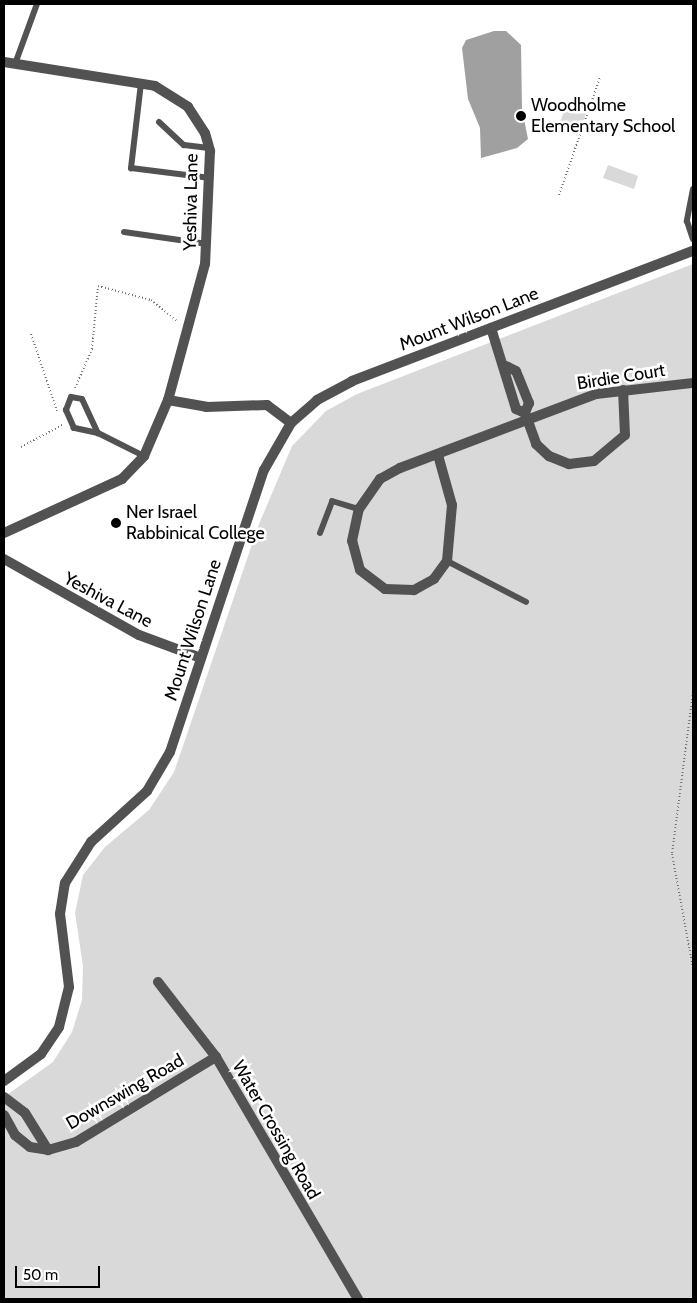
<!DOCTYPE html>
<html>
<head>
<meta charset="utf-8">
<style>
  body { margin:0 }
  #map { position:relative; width:697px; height:1303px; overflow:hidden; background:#fff; font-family:Cabin,sans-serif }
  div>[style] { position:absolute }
  .green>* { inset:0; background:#d9d9d9 }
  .water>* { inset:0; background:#a0a0a0 }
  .path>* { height:2px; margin-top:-1px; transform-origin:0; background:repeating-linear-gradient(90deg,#747474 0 1px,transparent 0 3.5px) }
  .service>* { height:6px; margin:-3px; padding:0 3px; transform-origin:3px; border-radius:3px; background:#525252 }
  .minor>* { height:10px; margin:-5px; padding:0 5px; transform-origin:5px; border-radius:5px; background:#525252 }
  .dots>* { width:14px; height:14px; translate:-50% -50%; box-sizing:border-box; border:2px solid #fff; border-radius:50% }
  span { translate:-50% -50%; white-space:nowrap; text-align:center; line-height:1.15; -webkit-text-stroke:5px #fff; paint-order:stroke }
  .poi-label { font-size:18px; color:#000 }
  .left { translate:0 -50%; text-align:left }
  .street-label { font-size:18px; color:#000 }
  .frame { position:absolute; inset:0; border:5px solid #000; pointer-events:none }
  .scale { position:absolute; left:15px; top:1266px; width:85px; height:22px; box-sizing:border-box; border:2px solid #000; border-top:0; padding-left:6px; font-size:15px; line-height:18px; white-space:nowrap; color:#000; -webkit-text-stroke:4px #fff; paint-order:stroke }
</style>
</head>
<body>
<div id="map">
  <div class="green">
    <div style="clip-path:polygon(567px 103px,587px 110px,578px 136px,558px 128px)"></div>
    <div style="clip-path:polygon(608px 165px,638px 176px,634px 189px,603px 178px)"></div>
    <div style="clip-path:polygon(693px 264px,693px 1299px,4px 1299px,4px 1097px,53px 1062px,72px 1032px,82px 1000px,83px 966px,75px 913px,83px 875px,105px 847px,149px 810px,174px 772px,259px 524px,292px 446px,326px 411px,357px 394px)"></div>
  </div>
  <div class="water">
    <div style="clip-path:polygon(494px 31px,506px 31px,521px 45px,522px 109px,528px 139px,517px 148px,481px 158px,480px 128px,468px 99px,462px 48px,466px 40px)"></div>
  </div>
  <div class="path">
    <div style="left:559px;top:195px;width:125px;rotate:-70.8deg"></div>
    <div style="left:31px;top:334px;width:81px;rotate:71.3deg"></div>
    <div style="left:75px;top:388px;width:43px;rotate:-66.4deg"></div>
    <div style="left:92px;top:349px;width:63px;rotate:-84.6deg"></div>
    <div style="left:98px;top:286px;width:55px;rotate:14.8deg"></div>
    <div style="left:151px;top:300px;width:35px;rotate:39deg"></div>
    <div style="left:21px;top:447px;width:47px;rotate:-28.2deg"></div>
    <div style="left:693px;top:692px;width:163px;rotate:97.4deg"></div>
    <div style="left:672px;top:854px;width:116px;rotate:79.6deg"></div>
  </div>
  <div class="service">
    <div style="left:15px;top:64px;width:64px;rotate:-69.9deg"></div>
    <div style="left:141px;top:83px;width:86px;rotate:96.7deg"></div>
    <div style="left:131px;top:168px;width:80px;rotate:7.2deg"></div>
    <div style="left:159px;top:122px;width:34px;rotate:43deg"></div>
    <div style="left:184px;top:145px;width:25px;rotate:7deg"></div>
    <div style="left:693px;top:189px;width:33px;rotate:101deg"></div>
    <div style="left:687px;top:221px;width:19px;rotate:72deg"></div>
    <div style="left:124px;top:232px;width:84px;rotate:8.2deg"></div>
    <div style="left:98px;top:433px;width:25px;rotate:-168deg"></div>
    <div style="left:74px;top:428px;width:20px;rotate:-114deg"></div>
    <div style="left:66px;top:410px;width:14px;rotate:-69deg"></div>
    <div style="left:71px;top:397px;width:11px;rotate:10deg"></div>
    <div style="left:82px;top:399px;width:38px;rotate:65deg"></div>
    <div style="left:98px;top:433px;width:51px;rotate:26.6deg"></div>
    <div style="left:320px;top:533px;width:34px;rotate:-69deg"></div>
    <div style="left:332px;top:501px;width:28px;rotate:17deg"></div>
    <div style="left:447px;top:561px;width:89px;rotate:27.4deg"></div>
  </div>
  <div class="minor">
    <div style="left:4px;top:62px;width:153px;rotate:9deg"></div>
    <div style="left:155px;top:86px;width:39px;rotate:32deg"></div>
    <div style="left:188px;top:107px;width:31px;rotate:57deg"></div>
    <div style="left:205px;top:133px;width:19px;rotate:74deg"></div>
    <div style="left:210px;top:151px;width:113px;rotate:92.5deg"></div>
    <div style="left:205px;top:264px;width:141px;rotate:105.2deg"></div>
    <div style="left:491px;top:328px;width:85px;rotate:72.8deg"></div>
    <div style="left:516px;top:409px;width:10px;rotate:24deg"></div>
    <div style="left:506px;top:366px;width:11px;rotate:27deg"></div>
    <div style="left:516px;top:371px;width:35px;rotate:68deg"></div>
    <div style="left:529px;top:403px;width:11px;rotate:112deg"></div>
    <div style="left:525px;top:413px;width:33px;rotate:70deg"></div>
    <div style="left:536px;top:444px;width:18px;rotate:43deg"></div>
    <div style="left:549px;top:456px;width:22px;rotate:22deg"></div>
    <div style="left:569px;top:464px;width:25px;rotate:-7deg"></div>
    <div style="left:594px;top:461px;width:40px;rotate:-40deg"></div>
    <div style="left:625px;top:435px;width:45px;rotate:-92.5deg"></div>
    <div style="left:438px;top:455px;width:52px;rotate:74.4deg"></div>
    <div style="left:452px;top:505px;width:56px;rotate:95.1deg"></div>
    <div style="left:447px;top:561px;width:22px;rotate:126deg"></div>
    <div style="left:434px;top:579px;width:23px;rotate:151deg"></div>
    <div style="left:414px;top:590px;width:29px;rotate:-178deg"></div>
    <div style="left:385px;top:589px;width:31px;rotate:-143deg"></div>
    <div style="left:360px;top:570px;width:30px;rotate:-105deg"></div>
    <div style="left:352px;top:541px;width:33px;rotate:-78deg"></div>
    <div style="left:359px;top:509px;width:37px;rotate:-55deg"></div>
    <div style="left:380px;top:479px;width:23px;rotate:-29deg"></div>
    <div style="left:400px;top:468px;width:210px;rotate:-20.7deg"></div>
    <div style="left:596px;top:394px;width:98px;rotate:-6.5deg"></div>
    <div style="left:4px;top:533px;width:130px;rotate:-24.6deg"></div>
    <div style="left:122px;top:479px;width:32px;rotate:-46deg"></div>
    <div style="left:144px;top:456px;width:61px;rotate:-66.8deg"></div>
    <div style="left:168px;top:400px;width:39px;rotate:10deg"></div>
    <div style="left:206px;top:407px;width:61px;rotate:-1.9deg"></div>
    <div style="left:267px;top:405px;width:30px;rotate:37deg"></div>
    <div style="left:4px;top:559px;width:155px;rotate:29.4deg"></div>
    <div style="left:139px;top:635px;width:66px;rotate:20.4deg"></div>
    <div style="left:158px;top:982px;width:95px;rotate:52.3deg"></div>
    <div style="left:216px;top:1057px;width:281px;rotate:59.6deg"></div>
    <div style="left:4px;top:1081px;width:46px;rotate:-36.1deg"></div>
    <div style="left:41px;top:1054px;width:32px;rotate:-56deg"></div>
    <div style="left:59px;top:1027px;width:41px;rotate:-76deg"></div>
    <div style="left:69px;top:987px;width:74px;rotate:-97deg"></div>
    <div style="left:60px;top:914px;width:31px;rotate:-81deg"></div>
    <div style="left:65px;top:883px;width:49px;rotate:-57.6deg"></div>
    <div style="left:91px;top:842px;width:76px;rotate:-42.3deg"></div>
    <div style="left:147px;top:791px;width:45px;rotate:-59.5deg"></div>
    <div style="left:170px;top:752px;width:297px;rotate:-71.6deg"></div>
    <div style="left:264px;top:470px;width:54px;rotate:-60.1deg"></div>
    <div style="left:291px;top:423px;width:35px;rotate:-41deg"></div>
    <div style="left:317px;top:400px;width:40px;rotate:-28deg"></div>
    <div style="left:352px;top:381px;width:365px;rotate:-20.9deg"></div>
    <div style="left:4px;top:1097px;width:26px;rotate:37deg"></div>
    <div style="left:25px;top:1113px;width:44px;rotate:58.1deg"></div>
    <div style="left:4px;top:1115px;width:23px;rotate:61deg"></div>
    <div style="left:15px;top:1135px;width:19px;rotate:39deg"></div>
    <div style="left:30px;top:1147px;width:18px;rotate:9deg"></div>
    <div style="left:48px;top:1150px;width:29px;rotate:-16deg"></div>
    <div style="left:76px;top:1142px;width:164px;rotate:-31.3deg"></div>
  </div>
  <div class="dots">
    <div style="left:521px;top:116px;background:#000"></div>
    <div style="left:116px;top:523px;background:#000"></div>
  </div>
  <div class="poi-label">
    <span class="left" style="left:531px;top:116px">Woodholme<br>Elementary School</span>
    <span class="left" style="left:126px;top:523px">Ner Israel<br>Rabbinical College</span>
  </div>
  <div class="street-label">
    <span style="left:191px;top:202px;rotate:-89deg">Yeshiva Lane</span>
    <span style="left:469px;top:319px;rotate:-21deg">Mount Wilson Lane</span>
    <span style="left:621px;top:377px;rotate:-9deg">Birdie Court</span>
    <span style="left:108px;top:600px;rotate:28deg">Yeshiva Lane</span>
    <span style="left:193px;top:630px;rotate:-72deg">Mount Wilson Lane</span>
    <span style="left:125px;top:1092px;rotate:-30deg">Downswing Road</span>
    <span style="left:276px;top:1130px;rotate:60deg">Water Crossing Road</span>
  </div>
  <div class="frame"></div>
  <div class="scale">50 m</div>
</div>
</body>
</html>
